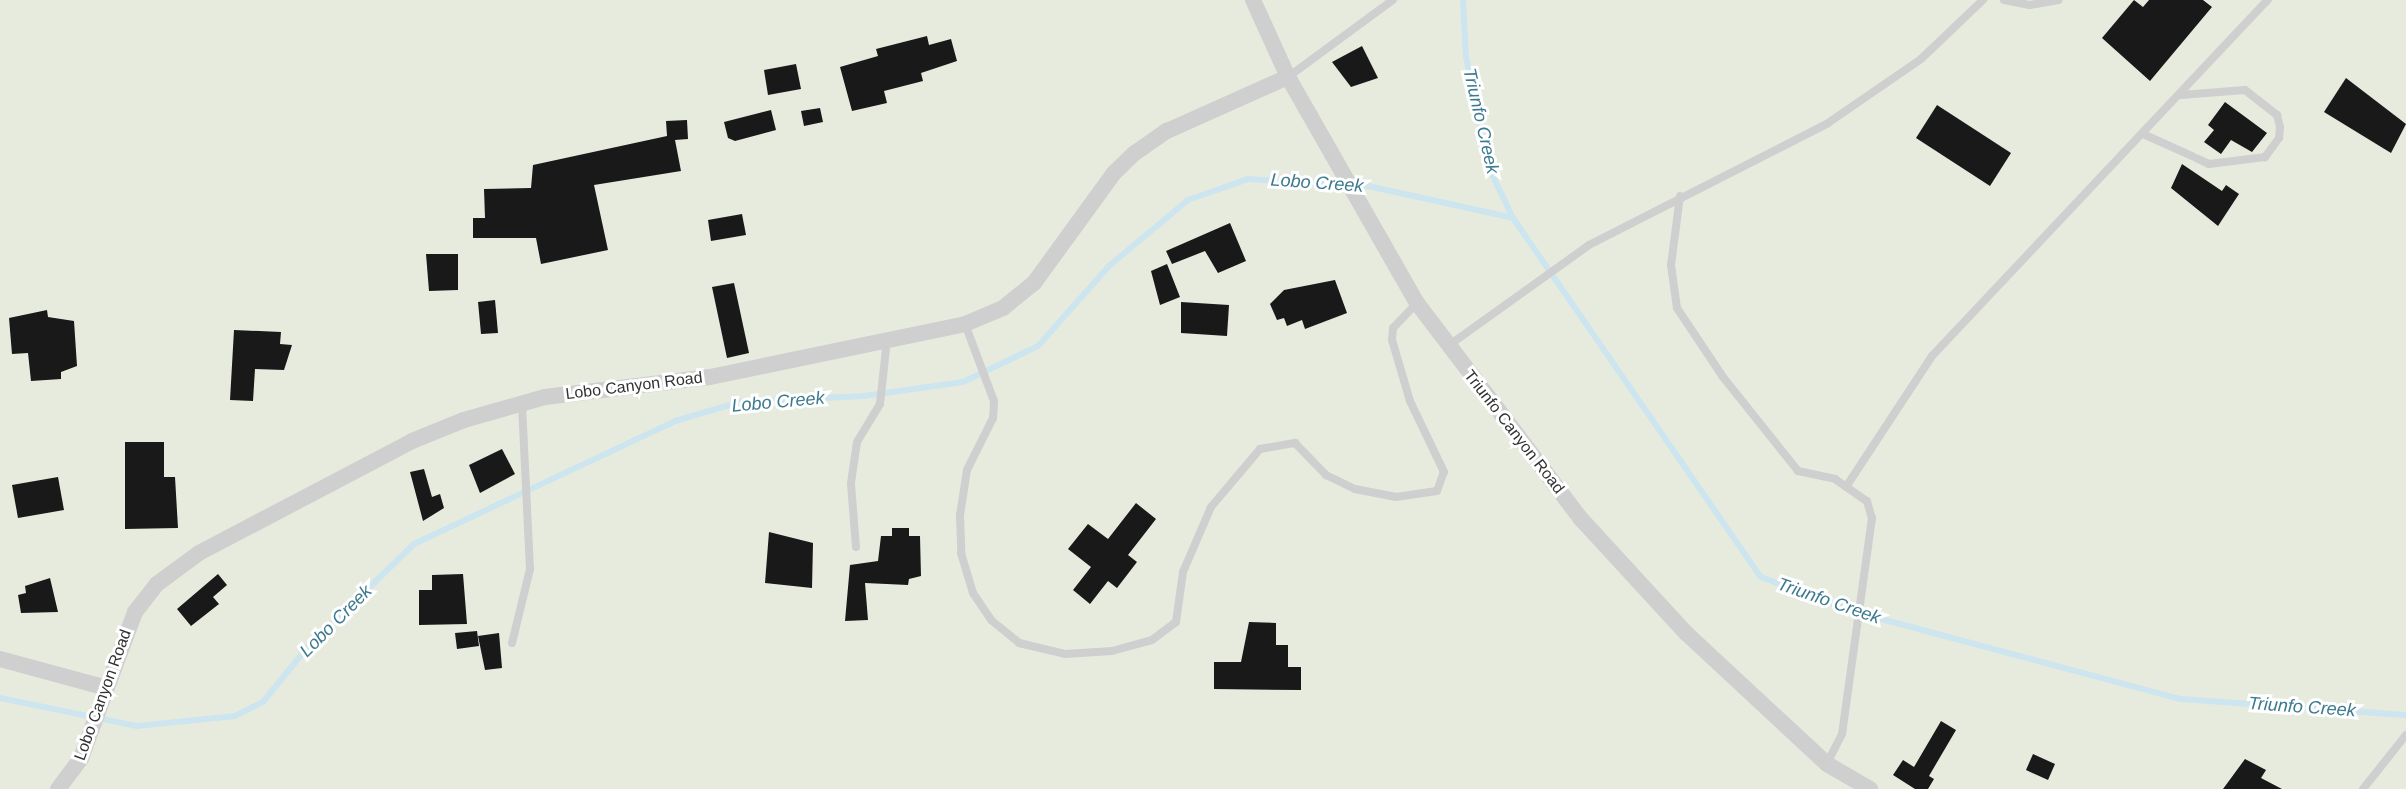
<!DOCTYPE html>
<html>
<head>
<meta charset="utf-8">
<style>
  body { margin:0 }
  #map { position:relative; width:2406px; height:789px; overflow:hidden; background:#fff; font-family:Helvetica,sans-serif }
  div>[style] { position:absolute }
  .green>* { inset:0; background:#e7ebde }
  .stream>* { height:6px; margin:-3px; padding:0 3px; transform-origin:3px; border-radius:3px; background:#cde5ee }
  .building>* { inset:0; background:#191919 }
  .lane>* { height:8px; margin:-4px; padding:0 4px; transform-origin:4px; border-radius:4px; background:#cfcfcf }
  .street>* { height:16px; margin:-8px; padding:0 8px; transform-origin:8px; border-radius:8px; background:#cfcfcf }
  span { translate:-50% -50%; white-space:nowrap; text-align:center; line-height:1.15; -webkit-text-stroke:6px #fff; paint-order:stroke }
  .street-label { font-size:16px; color:#323232 }
  .water-label { font-size:18px; color:#3c7a8f; font-style:italic }
</style>
</head>
<body>
<div id="map">
  <div class="green">
    <div style="clip-path:polygon(0 0,2406px 0,2406px 789px,0 789px)"></div>
  </div>
  <div class="stream">
    <div style="left:1463px;top:0;width:57px;rotate:87deg"></div>
    <div style="left:1466px;top:57px;width:111px;rotate:78.6deg"></div>
    <div style="left:1488px;top:166px;width:58px;rotate:64.3deg"></div>
    <div style="left:1513px;top:218px;width:436px;rotate:55.4deg"></div>
    <div style="left:1761px;top:577px;width:104px;rotate:20.2deg"></div>
    <div style="left:1859px;top:613px;width:333px;rotate:15deg"></div>
    <div style="left:2181px;top:699px;width:226px;rotate:4.1deg"></div>
    <div style="left:0;top:698px;width:140px;rotate:11.6deg"></div>
    <div style="left:137px;top:726px;width:99px;rotate:-5.8deg"></div>
    <div style="left:235px;top:716px;width:31px;rotate:-27deg"></div>
    <div style="left:263px;top:702px;width:68px;rotate:-50.9deg"></div>
    <div style="left:306px;top:649px;width:151px;rotate:-44.2deg"></div>
    <div style="left:414px;top:544px;width:289px;rotate:-25.2deg"></div>
    <div style="left:675px;top:421px;width:68px;rotate:-16.3deg"></div>
    <div style="left:740px;top:402px;width:124px;rotate:-2.8deg"></div>
    <div style="left:864px;top:396px;width:100px;rotate:-8deg"></div>
    <div style="left:963px;top:382px;width:83px;rotate:-25.6deg"></div>
    <div style="left:1038px;top:346px;width:107px;rotate:-48.4deg"></div>
    <div style="left:1109px;top:266px;width:103px;rotate:-39.9deg"></div>
    <div style="left:1188px;top:200px;width:64px;rotate:-19.3deg"></div>
    <div style="left:1248px;top:179px;width:120px;rotate:3.3deg"></div>
    <div style="left:1368px;top:186px;width:148px;rotate:12.4deg"></div>
  </div>
  <div class="building">
    <div style="clip-path:polygon(2134px 0,2143px 7px,2149px 0,2203px 0,2212px 7px,2150px 81px,2102px 38px)"></div>
    <div style="clip-path:polygon(927px 36px,929px 45px,951px 39px,957px 61px,921px 73px,923px 81px,884px 91px,887px 103px,852px 111px,840px 67px,878px 56px,876px 49px)"></div>
    <div style="clip-path:polygon(1362px 46px,1378px 78px,1351px 87px,1332px 62px)"></div>
    <div style="clip-path:polygon(796px 64px,801px 89px,768px 95px,764px 70px)"></div>
    <div style="clip-path:polygon(2346px 78px,2406px 124px,2391px 153px,2324px 112px)"></div>
    <div style="clip-path:polygon(2225px 102px,2267px 133px,2252px 152px,2231px 140px,2221px 154px,2204px 142px,2214px 130px,2208px 125px)"></div>
    <div style="clip-path:polygon(1937px 105px,2011px 153px,1990px 186px,1916px 138px)"></div>
    <div style="clip-path:polygon(820px 108px,823px 122px,804px 126px,801px 111px)"></div>
    <div style="clip-path:polygon(771px 110px,776px 130px,735px 141px,728px 138px,724px 122px)"></div>
    <div style="clip-path:polygon(687px 120px,688px 139px,675px 140px,681px 171px,594px 185px,608px 250px,541px 264px,536px 238px,473px 238px,473px 218px,485px 218px,484px 189px,531px 188px,533px 165px,667px 136px,666px 121px)"></div>
    <div style="clip-path:polygon(2182px 164px,2222px 191px,2226px 185px,2239px 194px,2218px 226px,2171px 188px)"></div>
    <div style="clip-path:polygon(742px 214px,746px 235px,711px 241px,708px 220px)"></div>
    <div style="clip-path:polygon(1230px 223px,1246px 261px,1218px 273px,1205px 251px,1172px 264px,1166px 251px)"></div>
    <div style="clip-path:polygon(426px 254px,458px 254px,458px 290px,429px 291px)"></div>
    <div style="clip-path:polygon(1167px 264px,1180px 297px,1160px 305px,1151px 271px)"></div>
    <div style="clip-path:polygon(1335px 280px,1347px 313px,1305px 329px,1302px 320px,1287px 326px,1284px 318px,1277px 320px,1270px 304px,1284px 290px)"></div>
    <div style="clip-path:polygon(734px 283px,749px 353px,727px 358px,712px 287px)"></div>
    <div style="clip-path:polygon(495px 300px,498px 333px,481px 334px,478px 302px)"></div>
    <div style="clip-path:polygon(1181px 302px,1229px 305px,1227px 336px,1181px 333px)"></div>
    <div style="clip-path:polygon(47px 310px,48px 317px,74px 321px,77px 366px,61px 372px,61px 379px,31px 381px,28px 353px,12px 354px,9px 318px)"></div>
    <div style="clip-path:polygon(234px 330px,281px 332px,280px 344px,292px 345px,284px 370px,255px 369px,253px 401px,230px 400px)"></div>
    <div style="clip-path:polygon(125px 442px,164px 442px,164px 477px,175px 477px,178px 528px,125px 529px)"></div>
    <div style="clip-path:polygon(502px 449px,515px 474px,480px 493px,469px 465px)"></div>
    <div style="clip-path:polygon(424px 469px,432px 497px,440px 494px,444px 508px,423px 521px,410px 472px)"></div>
    <div style="clip-path:polygon(58px 477px,64px 510px,18px 518px,12px 485px)"></div>
    <div style="clip-path:polygon(1136px 503px,1156px 519px,1128px 555px,1137px 562px,1117px 588px,1108px 581px,1090px 604px,1073px 590px,1091px 567px,1068px 549px,1088px 524px,1108px 539px)"></div>
    <div style="clip-path:polygon(892px 528px,909px 528px,909px 536px,920px 536px,921px 576px,909px 579px,908px 585px,865px 583px,868px 620px,845px 621px,850px 565px,878px 561px,881px 536px,892px 536px)"></div>
    <div style="clip-path:polygon(769px 532px,813px 543px,812px 588px,765px 583px)"></div>
    <div style="clip-path:polygon(218px 574px,227px 585px,213px 597px,219px 604px,191px 626px,177px 609px)"></div>
    <div style="clip-path:polygon(463px 574px,467px 624px,419px 625px,419px 590px,432px 590px,432px 575px)"></div>
    <div style="clip-path:polygon(50px 578px,58px 612px,21px 613px,18px 595px,26px 593px,25px 586px)"></div>
    <div style="clip-path:polygon(1249px 622px,1276px 623px,1276px 645px,1288px 645px,1288px 667px,1301px 667px,1301px 690px,1214px 689px,1214px 662px,1241px 662px)"></div>
    <div style="clip-path:polygon(477px 631px,479px 646px,457px 649px,455px 633px)"></div>
    <div style="clip-path:polygon(499px 633px,502px 668px,485px 670px,478px 636px)"></div>
    <div style="clip-path:polygon(1941px 721px,1956px 730px,1929px 776px,1934px 779px,1928px 789px,1915px 789px,1893px 775px,1903px 760px,1914px 767px)"></div>
    <div style="clip-path:polygon(2033px 754px,2055px 764px,2048px 780px,2026px 770px)"></div>
    <div style="clip-path:polygon(2245px 759px,2266px 770px,2261px 778px,2282px 789px,2223px 789px)"></div>
  </div>
  <div class="lane">
    <div style="left:2004px;top:0;width:26px;rotate:11deg"></div>
    <div style="left:2030px;top:5px;width:29px;rotate:-10deg"></div>
    <div style="left:1288px;top:77px;width:130px;rotate:-36.3deg"></div>
    <div style="left:2181px;top:95px;width:64px;rotate:-4.5deg"></div>
    <div style="left:2245px;top:90px;width:41px;rotate:38deg"></div>
    <div style="left:2277px;top:115px;width:12px;rotate:76deg"></div>
    <div style="left:2280px;top:127px;width:11px;rotate:95deg"></div>
    <div style="left:2279px;top:138px;width:24px;rotate:126deg"></div>
    <div style="left:2265px;top:157px;width:56px;rotate:172.9deg"></div>
    <div style="left:2209px;top:164px;width:14px;rotate:-155deg"></div>
    <div style="left:2143px;top:134px;width:54px;rotate:24.2deg"></div>
    <div style="left:1680px;top:196px;width:70px;rotate:97.4deg"></div>
    <div style="left:1671px;top:265px;width:43px;rotate:82.1deg"></div>
    <div style="left:1677px;top:308px;width:83px;rotate:56.3deg"></div>
    <div style="left:1723px;top:377px;width:120px;rotate:51.4deg"></div>
    <div style="left:1798px;top:471px;width:38px;rotate:12deg"></div>
    <div style="left:1835px;top:479px;width:39px;rotate:35deg"></div>
    <div style="left:1867px;top:501px;width:18px;rotate:74deg"></div>
    <div style="left:1872px;top:518px;width:218px;rotate:97.9deg"></div>
    <div style="left:1842px;top:734px;width:34px;rotate:117deg"></div>
    <div style="left:965px;top:324px;width:82px;rotate:69.4deg"></div>
    <div style="left:994px;top:401px;width:17px;rotate:93deg"></div>
    <div style="left:993px;top:418px;width:58px;rotate:116.6deg"></div>
    <div style="left:967px;top:470px;width:46px;rotate:98.8deg"></div>
    <div style="left:960px;top:515px;width:38px;rotate:88deg"></div>
    <div style="left:961px;top:553px;width:42px;rotate:73.3deg"></div>
    <div style="left:973px;top:593px;width:32px;rotate:56deg"></div>
    <div style="left:991px;top:620px;width:36px;rotate:39deg"></div>
    <div style="left:1019px;top:643px;width:47px;rotate:13.4deg"></div>
    <div style="left:1065px;top:654px;width:47px;rotate:-3.7deg"></div>
    <div style="left:1112px;top:651px;width:41px;rotate:-15.4deg"></div>
    <div style="left:1152px;top:640px;width:30px;rotate:-37deg"></div>
    <div style="left:1176px;top:622px;width:50px;rotate:-82deg"></div>
    <div style="left:1183px;top:572px;width:71px;rotate:-66.7deg"></div>
    <div style="left:1211px;top:507px;width:76px;rotate:-49.8deg"></div>
    <div style="left:1260px;top:449px;width:36px;rotate:-10deg"></div>
    <div style="left:1295px;top:443px;width:45px;rotate:45.9deg"></div>
    <div style="left:1326px;top:475px;width:32px;rotate:26deg"></div>
    <div style="left:1355px;top:489px;width:42px;rotate:11deg"></div>
    <div style="left:1396px;top:497px;width:41px;rotate:-8.3deg"></div>
    <div style="left:1437px;top:491px;width:20px;rotate:-70deg"></div>
    <div style="left:1444px;top:472px;width:79px;rotate:-115.6deg"></div>
    <div style="left:1410px;top:401px;width:64px;rotate:-106.4deg"></div>
    <div style="left:1392px;top:340px;width:12px;rotate:-85deg"></div>
    <div style="left:1393px;top:328px;width:35px;rotate:-46deg"></div>
    <div style="left:1448px;top:346px;width:173px;rotate:-35.6deg"></div>
    <div style="left:1589px;top:245px;width:268px;rotate:-27deg"></div>
    <div style="left:1828px;top:123px;width:113px;rotate:-34.5deg"></div>
    <div style="left:1921px;top:59px;width:86px;rotate:-43.6deg"></div>
    <div style="left:1846px;top:487px;width:157px;rotate:-56.7deg"></div>
    <div style="left:1932px;top:356px;width:490px;rotate:-46.7deg"></div>
    <div style="left:856px;top:547px;width:64px;rotate:-94.5deg"></div>
    <div style="left:851px;top:483px;width:41px;rotate:-81.7deg"></div>
    <div style="left:857px;top:442px;width:44px;rotate:-58.8deg"></div>
    <div style="left:880px;top:404px;width:64px;rotate:-83.8deg"></div>
    <div style="left:512px;top:643px;width:76px;rotate:-76.3deg"></div>
    <div style="left:530px;top:569px;width:165px;rotate:-92.8deg"></div>
    <div style="left:2363px;top:789px;width:69px;rotate:-51.5deg"></div>
  </div>
  <div class="street">
    <div style="left:1253px;top:0;width:85px;rotate:65.6deg"></div>
    <div style="left:1288px;top:77px;width:260px;rotate:60.3deg"></div>
    <div style="left:1417px;top:303px;width:273px;rotate:52.8deg"></div>
    <div style="left:1582px;top:520px;width:154px;rotate:47.4deg"></div>
    <div style="left:1686px;top:633px;width:192px;rotate:42.9deg"></div>
    <div style="left:1827px;top:764px;width:50px;rotate:30.2deg"></div>
    <div style="left:0;top:659px;width:107px;rotate:15.2deg"></div>
    <div style="left:58px;top:789px;width:39px;rotate:-53deg"></div>
    <div style="left:81px;top:758px;width:156px;rotate:-69.7deg"></div>
    <div style="left:135px;top:612px;width:36px;rotate:-52deg"></div>
    <div style="left:157px;top:584px;width:52px;rotate:-36.4deg"></div>
    <div style="left:199px;top:553px;width:241px;rotate:-27.7deg"></div>
    <div style="left:412px;top:441px;width:56px;rotate:-22deg"></div>
    <div style="left:464px;top:420px;width:84px;rotate:-15.9deg"></div>
    <div style="left:545px;top:397px;width:166px;rotate:-6.9deg"></div>
    <div style="left:710px;top:377px;width:260px;rotate:-11.7deg"></div>
    <div style="left:965px;top:324px;width:41px;rotate:-22.8deg"></div>
    <div style="left:1003px;top:308px;width:40px;rotate:-39deg"></div>
    <div style="left:1034px;top:283px;width:136px;rotate:-54deg"></div>
    <div style="left:1114px;top:173px;width:29px;rotate:-44deg"></div>
    <div style="left:1135px;top:153px;width:39px;rotate:-35deg"></div>
    <div style="left:1167px;top:131px;width:133px;rotate:-24.1deg"></div>
  </div>
  <div class="street-label">
    <span style="left:634px;top:386px;rotate:-7deg">Lobo Canyon Road</span>
    <span style="left:1514px;top:432px;rotate:52deg">Triunfo Canyon Road</span>
    <span style="left:103px;top:695px;rotate:-70deg">Lobo Canyon Road</span>
  </div>
  <div class="water-label">
    <span style="left:1481px;top:121px;rotate:77deg">Triunfo Creek</span>
    <span style="left:1317px;top:183px;rotate:4deg">Lobo Creek</span>
    <span style="left:778px;top:402px;rotate:-5deg">Lobo Creek</span>
    <span style="left:1829px;top:601px;rotate:19deg">Triunfo Creek</span>
    <span style="left:336px;top:621px;rotate:-45deg">Lobo Creek</span>
    <span style="left:2302px;top:707px;rotate:4deg">Triunfo Creek</span>
  </div>
</div>
</body>
</html>
